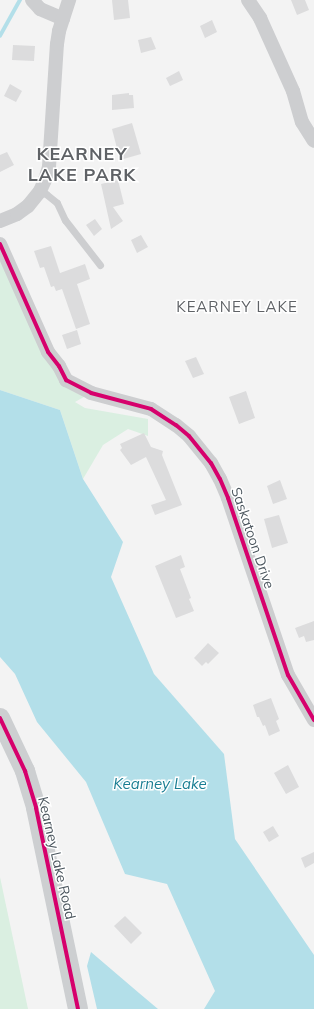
<!DOCTYPE html>
<html>
<head>
<meta charset="utf-8">
<style>
  body { margin:0 }
  #map { position:relative; width:314px; height:1009px; overflow:hidden; background:#f3f3f3; font-family:Mulish,sans-serif }
  div>[style] { position:absolute }
  .green>* { inset:0; background:#daefe1 }
  .water>* { inset:0; background:#b3dfe9 }
  .stream>* { height:3.5px; margin:-1.75px; padding:0 1.75px; transform-origin:1.75px; border-radius:1.75px; background:#b3dfe9 }
  .building>* { inset:0; background:#dcdcdd }
  .lane>* { height:7px; margin:-3.5px; padding:0 3.5px; transform-origin:3.5px; border-radius:3.5px; background:#cdced0 }
  .street>* { height:14px; margin:-7px; padding:0 7px; transform-origin:7px; border-radius:7px; background:#cdced0 }
  .secondary>* { height:20px; margin:-10px; padding:0 10px; transform-origin:10px; border-radius:10px; background:#cdcfd1 }
  .cycleway>* { height:4px; margin:-2px; padding:0 2px; transform-origin:2px; border-radius:2px; background:#d6006c }
  span { translate:-50% -50%; white-space:nowrap; text-align:center; line-height:1.15; -webkit-text-stroke:3px #fff; paint-order:stroke }
  .street-label { font-size:14px; color:#4b565e }
  .neighbourhood-label { font-size:15px; color:#5f6266; letter-spacing:1px }
  .water-label { font-size:15px; color:#1a7e93; font-style:italic }
  .district-label { font-size:18px; color:#5f6266; font-weight:700; letter-spacing:1px }
</style>
</head>
<body>
<div id="map">
  <div class="green">
    <div style="clip-path:polygon(0 244px,59px 366px,91px 393px,75px 402px,85px 408px,148px 419px,148px 436px,128px 429px,103px 445px,83px 479px,60px 410px,0 390px)"></div>
    <div style="clip-path:polygon(0 877px,28px 1009px,0 1009px)"></div>
  </div>
  <div class="water">
    <div style="clip-path:polygon(0 390px,60px 410px,83px 479px,123px 542px,111px 577px,154px 674px,224px 754px,235px 839px,314px 955px,314px 1009px,204px 1009px,215px 991px,167px 884px,125px 874px,86px 782px,37px 722px,15px 674px,0 657px)"></div>
    <div style="clip-path:polygon(91px 952px,139px 993px,158px 1009px,97px 1009px,87px 966px)"></div>
  </div>
  <div class="stream">
    <div style="left:0;top:36px;width:41px;rotate:-60.9deg"></div>
  </div>
  <div class="building">
    <div style="clip-path:polygon(112px 0,128px 0,130px 18px,114px 20px)"></div>
    <div style="clip-path:polygon(291px 0,305px 0,309px 10px,297px 15px)"></div>
    <div style="clip-path:polygon(212px 20px,217px 32px,205px 38px,200px 26px)"></div>
    <div style="clip-path:polygon(151px 37px,156px 49px,141px 53px,138px 40px)"></div>
    <div style="clip-path:polygon(13px 45px,35px 46px,34px 61px,12px 60px)"></div>
    <div style="clip-path:polygon(179px 71px,183px 80px,170px 86px,166px 78px)"></div>
    <div style="clip-path:polygon(10px 84px,22px 91px,16px 102px,4px 96px)"></div>
    <div style="clip-path:polygon(129px 93px,129px 95px,133px 95px,134px 108px,112px 110px,112px 95px)"></div>
    <div style="clip-path:polygon(132px 123px,141px 154px,120px 160px,112px 129px)"></div>
    <div style="clip-path:polygon(7px 152px,14px 165px,0 172px,0 155px)"></div>
    <div style="clip-path:polygon(118px 180px,124px 204px,113px 207px,123px 221px,111px 229px,101px 184px)"></div>
    <div style="clip-path:polygon(95px 219px,102px 229px,94px 236px,86px 225px)"></div>
    <div style="clip-path:polygon(141px 235px,148px 247px,137px 253px,131px 240px)"></div>
    <div style="clip-path:polygon(51px 246px,60px 273px,85px 264px,90px 279px,77px 284px,90px 324px,76px 329px,62px 289px,56px 291px,54px 286px,51px 287px,44px 267px,40px 268px,34px 251px)"></div>
    <div style="clip-path:polygon(77px 330px,81px 344px,67px 349px,62px 335px)"></div>
    <div style="clip-path:polygon(196px 357px,204px 374px,193px 378px,185px 361px)"></div>
    <div style="clip-path:polygon(246px 391px,255px 418px,239px 424px,229px 397px)"></div>
    <div style="clip-path:polygon(144px 433px,151px 447px,163px 451px,162px 455px,182px 505px,155px 515px,151px 505px,166px 500px,146px 457px,131px 465px,120px 450px,122px 448px,120px 444px)"></div>
    <div style="clip-path:polygon(280px 480px,287px 499px,273px 504px,267px 486px)"></div>
    <div style="clip-path:polygon(279px 515px,288px 543px,272px 548px,264px 519px)"></div>
    <div style="clip-path:polygon(181px 555px,185px 567px,180px 569px,191px 598px,189px 599px,194px 611px,176px 618px,155px 566px)"></div>
    <div style="clip-path:polygon(314px 621px,314px 640px,306px 642px,304px 636px,299px 638px,295px 628px)"></div>
    <div style="clip-path:polygon(208px 643px,219px 653px,208px 664px,206px 662px,202px 666px,194px 658px)"></div>
    <div style="clip-path:polygon(271px 698px,279px 719px,276px 721px,280px 731px,269px 736px,265px 725px,263px 726px,259px 717px,257px 717px,253px 705px)"></div>
    <div style="clip-path:polygon(288px 765px,299px 787px,286px 794px,274px 773px)"></div>
    <div style="clip-path:polygon(273px 826px,279px 836px,269px 842px,263px 832px)"></div>
    <div style="clip-path:polygon(314px 852px,314px 863px,305px 868px,301px 858px)"></div>
    <div style="clip-path:polygon(125px 916px,142px 933px,131px 944px,114px 926px)"></div>
  </div>
  <div class="lane">
    <div style="left:40px;top:191px;width:7px;rotate:27deg"></div>
    <div style="left:46px;top:194px;width:14px;rotate:39deg"></div>
    <div style="left:57px;top:203px;width:19px;rotate:65deg"></div>
    <div style="left:65px;top:220px;width:57px;rotate:52.1deg"></div>
  </div>
  <div class="street">
    <div style="left:32px;top:0;width:12px;rotate:48deg"></div>
    <div style="left:40px;top:9px;width:25px;rotate:23deg"></div>
    <div style="left:248px;top:0;width:22px;rotate:56deg"></div>
    <div style="left:260px;top:18px;width:80px;rotate:65.7deg"></div>
    <div style="left:293px;top:91px;width:32px;rotate:74deg"></div>
    <div style="left:302px;top:122px;width:22px;rotate:58deg"></div>
    <div style="left:0;top:221px;width:18px;rotate:-22deg"></div>
    <div style="left:17px;top:214px;width:14px;rotate:-36deg"></div>
    <div style="left:28px;top:206px;width:19px;rotate:-51deg"></div>
    <div style="left:40px;top:191px;width:12px;rotate:-66deg"></div>
    <div style="left:45px;top:180px;width:14px;rotate:-73deg"></div>
    <div style="left:49px;top:167px;width:123px;rotate:-86.3deg"></div>
    <div style="left:57px;top:44px;width:13px;rotate:-81deg"></div>
    <div style="left:59px;top:31px;width:33px;rotate:-72deg"></div>
    <div style="left:0;top:244px;width:118px;rotate:66deg"></div>
    <div style="left:48px;top:352px;width:18px;rotate:52deg"></div>
    <div style="left:59px;top:366px;width:16px;rotate:63deg"></div>
    <div style="left:66px;top:380px;width:28px;rotate:27deg"></div>
    <div style="left:91px;top:393px;width:62px;rotate:14.9deg"></div>
    <div style="left:151px;top:409px;width:30px;rotate:33deg"></div>
    <div style="left:176px;top:425px;width:17px;rotate:40deg"></div>
    <div style="left:189px;top:436px;width:35px;rotate:51deg"></div>
    <div style="left:211px;top:463px;width:18px;rotate:61deg"></div>
    <div style="left:220px;top:479px;width:21px;rotate:67deg"></div>
    <div style="left:228px;top:498px;width:187px;rotate:71.3deg"></div>
    <div style="left:288px;top:675px;width:52px;rotate:60deg"></div>
  </div>
  <div class="secondary">
    <div style="left:0;top:718px;width:59px;rotate:64.7deg"></div>
    <div style="left:25px;top:771px;width:39px;rotate:73deg"></div>
    <div style="left:36px;top:808px;width:205px;rotate:78.2deg"></div>
  </div>
  <div class="cycleway">
    <div style="left:0;top:244px;width:118px;rotate:66deg"></div>
    <div style="left:48px;top:352px;width:18px;rotate:52deg"></div>
    <div style="left:59px;top:366px;width:16px;rotate:63deg"></div>
    <div style="left:66px;top:380px;width:28px;rotate:27deg"></div>
    <div style="left:91px;top:393px;width:62px;rotate:14.9deg"></div>
    <div style="left:151px;top:409px;width:30px;rotate:33deg"></div>
    <div style="left:176px;top:425px;width:17px;rotate:40deg"></div>
    <div style="left:189px;top:436px;width:35px;rotate:51deg"></div>
    <div style="left:211px;top:463px;width:18px;rotate:61deg"></div>
    <div style="left:220px;top:479px;width:21px;rotate:67deg"></div>
    <div style="left:228px;top:498px;width:187px;rotate:71.3deg"></div>
    <div style="left:288px;top:675px;width:52px;rotate:60deg"></div>
    <div style="left:0;top:718px;width:59px;rotate:64.7deg"></div>
    <div style="left:25px;top:771px;width:39px;rotate:73deg"></div>
    <div style="left:36px;top:808px;width:205px;rotate:78.2deg"></div>
  </div>
  <div class="street-label">
    <span style="left:253px;top:538px;rotate:71deg">Saskatoon Drive</span>
    <span style="left:57px;top:858px;rotate:77deg">Kearney Lake Road</span>
  </div>
  <div class="neighbourhood-label">
    <span style="left:237px;top:307px">KEARNEY LAKE</span>
  </div>
  <div class="water-label">
    <span style="left:160px;top:784px">Kearney Lake</span>
  </div>
  <div class="district-label">
    <span style="left:82px;top:165px">KEARNEY<br>LAKE PARK</span>
  </div>
</div>
</body>
</html>
